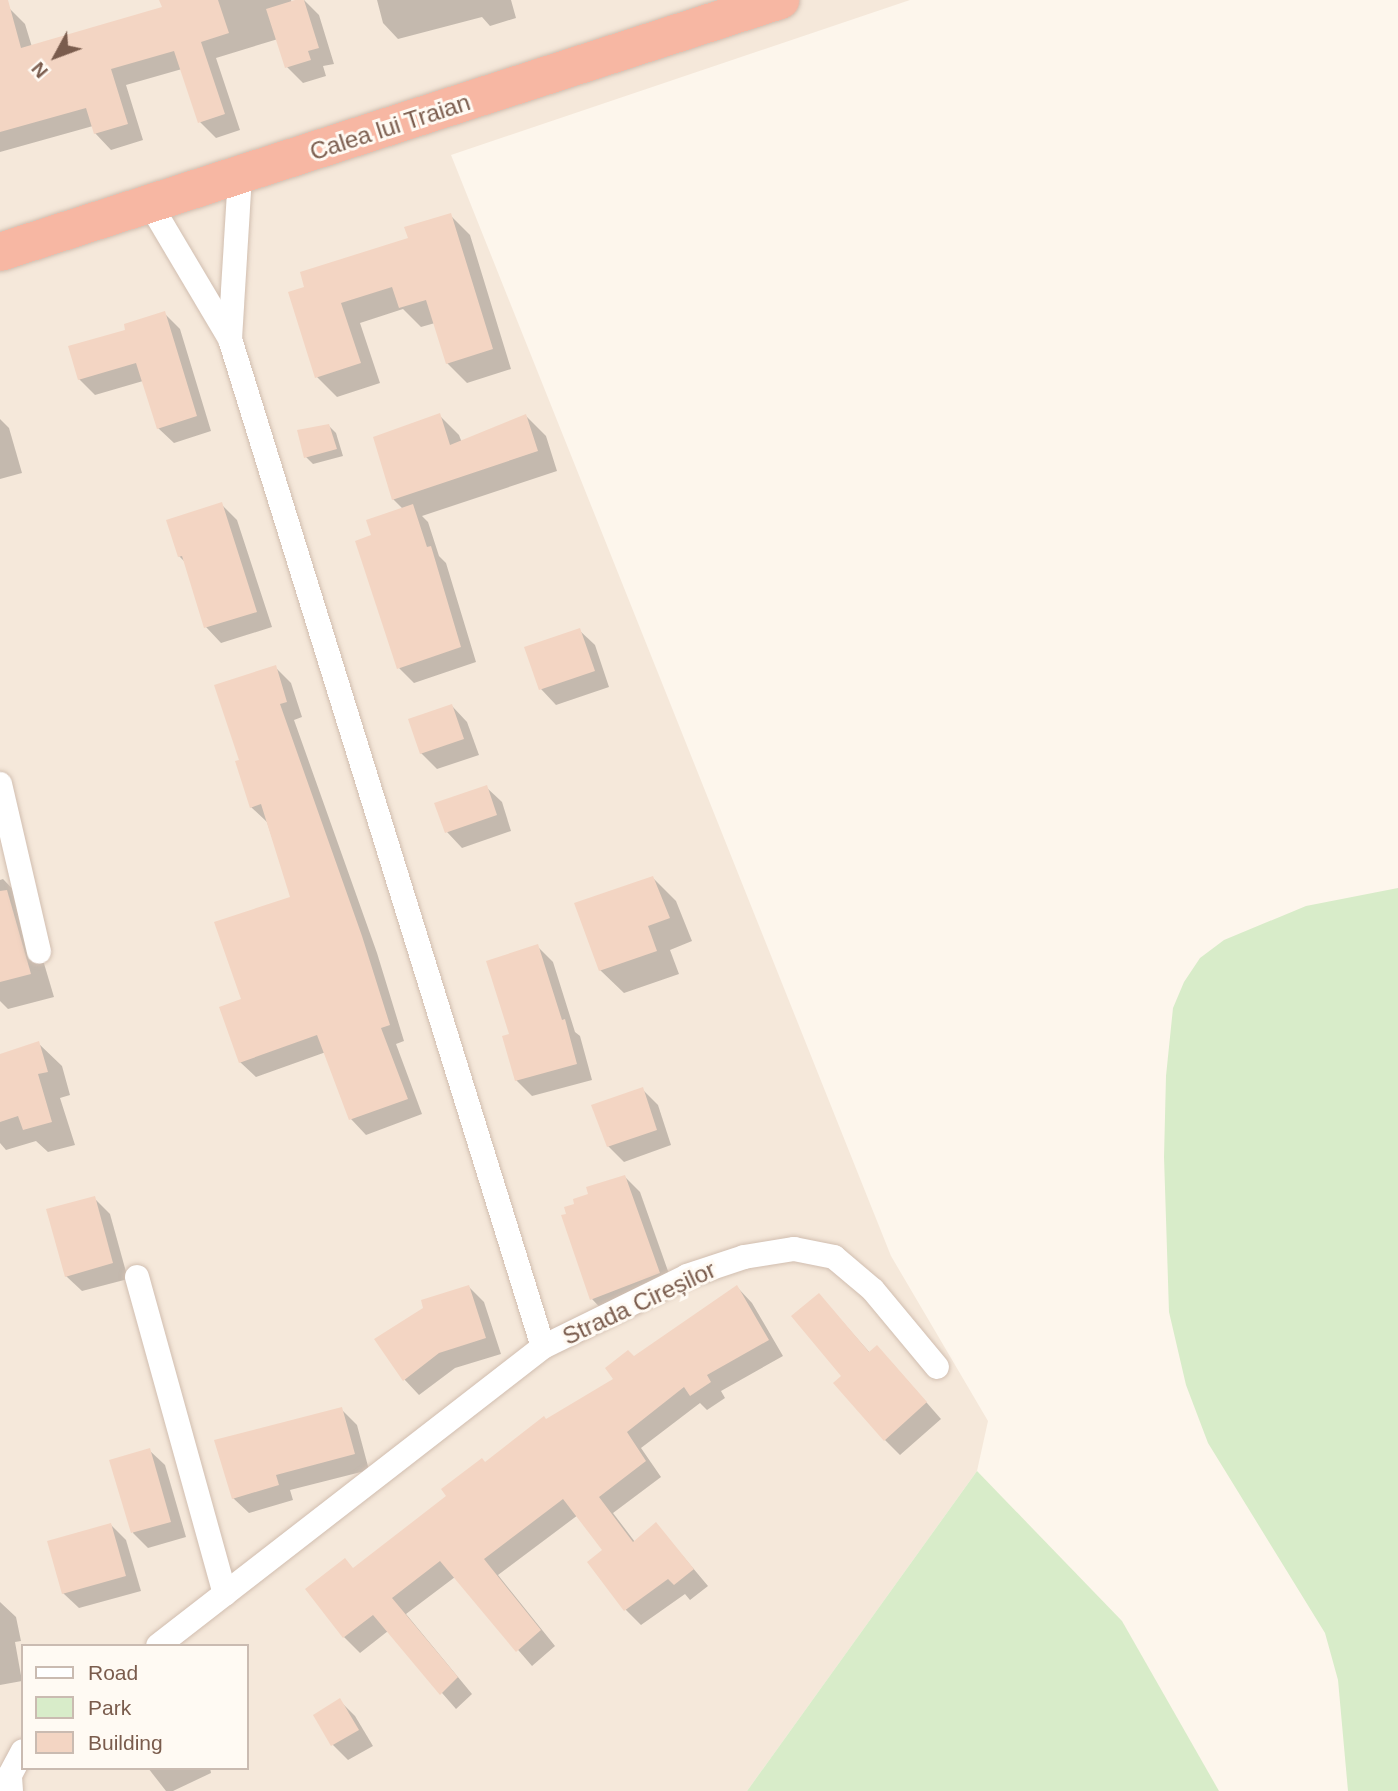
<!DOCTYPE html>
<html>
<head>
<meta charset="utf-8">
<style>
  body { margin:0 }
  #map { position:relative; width:1398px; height:1791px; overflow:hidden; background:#fdf6ec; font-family:Helvetica,sans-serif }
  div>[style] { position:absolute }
  .residential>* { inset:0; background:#f5e8da }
  .green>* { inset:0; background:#d8ecc9 }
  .shadow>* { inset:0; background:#0003 }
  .building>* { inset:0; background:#f3d5c3 }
  .roads { filter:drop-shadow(0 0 2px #d1beb0) drop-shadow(0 0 2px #d1beb0) }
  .street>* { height:24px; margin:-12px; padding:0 12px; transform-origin:12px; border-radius:12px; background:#fff }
  .highway>* { height:38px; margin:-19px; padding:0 19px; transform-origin:19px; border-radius:19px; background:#f7b7a3 }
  span { translate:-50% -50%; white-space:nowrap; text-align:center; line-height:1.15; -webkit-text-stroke:6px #fffaf3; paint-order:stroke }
  .street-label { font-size:24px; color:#7a5c4d }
  .legend { position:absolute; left:21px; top:1644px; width:228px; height:126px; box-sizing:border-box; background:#fffaf3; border:2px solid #cabbb1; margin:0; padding:9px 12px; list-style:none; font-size:21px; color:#7a5c4d }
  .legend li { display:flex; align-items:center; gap:14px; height:35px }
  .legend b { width:35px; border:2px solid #cabbb1 }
  .north { position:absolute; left:21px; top:21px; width:70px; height:70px; -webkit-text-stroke:5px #fffaf3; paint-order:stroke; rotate:229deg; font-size:19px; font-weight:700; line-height:28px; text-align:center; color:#7a5c4d }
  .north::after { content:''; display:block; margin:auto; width:24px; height:32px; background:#7a5c4d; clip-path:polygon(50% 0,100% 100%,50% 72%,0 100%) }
</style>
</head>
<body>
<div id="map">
  <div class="residential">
    <div style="clip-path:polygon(evenodd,0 0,910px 0,451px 155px,891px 1256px,988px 1421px,977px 1471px,747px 1791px,0 1791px,0 0,23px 1646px,247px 1646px,247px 1768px,23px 1768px,23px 1646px)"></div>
  </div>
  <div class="green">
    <div style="clip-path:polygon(1398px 888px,1398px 1791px,1348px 1791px,1338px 1680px,1325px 1633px,1208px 1443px,1186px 1385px,1169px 1312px,1164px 1157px,1166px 1076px,1173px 1008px,1184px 982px,1200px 958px,1224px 940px,1306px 906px)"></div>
    <div style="clip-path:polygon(977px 1471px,1122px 1621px,1219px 1791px,747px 1791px)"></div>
  </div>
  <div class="shadow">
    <div style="clip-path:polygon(161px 0,291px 0,292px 3px,304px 0,319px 15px,334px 64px,323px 66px,326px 76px,303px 83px,287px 67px,278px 39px,216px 58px,240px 130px,216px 138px,200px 122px,182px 69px,126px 85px,143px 140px,111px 150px,95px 133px,93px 126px,0 152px,0 11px,9px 8px,25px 24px,32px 47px,164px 8px)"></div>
    <div style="clip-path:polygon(377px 0,511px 0,516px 18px,490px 26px,482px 17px,398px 39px,383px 23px)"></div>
    <div style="clip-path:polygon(450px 215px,470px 235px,511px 369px,467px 383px,447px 363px,435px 323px,421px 327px,403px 309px,360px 323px,380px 383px,337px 397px,317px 377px,306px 288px,410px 239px)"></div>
    <div style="clip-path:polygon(164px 313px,180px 329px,211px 431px,174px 443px,158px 428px,143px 381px,95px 395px,79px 379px,127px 331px)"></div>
    <div style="clip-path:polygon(439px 415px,459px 435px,462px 443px,526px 416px,546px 436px,557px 471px,422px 516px,428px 522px,439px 556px,446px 563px,476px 662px,414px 683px,399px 668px,373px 536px,403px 509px,393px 499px)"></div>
    <div style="clip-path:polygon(0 419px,9px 428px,22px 473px,0 479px)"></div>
    <div style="clip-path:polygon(329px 426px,336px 433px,343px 456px,313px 464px,306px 457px)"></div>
    <div style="clip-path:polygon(221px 504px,237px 520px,272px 627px,221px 643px,206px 627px,186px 563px,179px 556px)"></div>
    <div style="clip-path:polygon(579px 630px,595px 645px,609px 687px,556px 705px,541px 689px)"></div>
    <div style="clip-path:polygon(275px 667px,291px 683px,302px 717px,294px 720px,377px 953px,404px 1041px,396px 1044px,422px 1114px,366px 1135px,351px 1119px,326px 1052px,256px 1077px,240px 1062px,243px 1000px,292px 898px,267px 822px,251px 807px,241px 761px)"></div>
    <div style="clip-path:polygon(452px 706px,467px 722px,479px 755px,437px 769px,421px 753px)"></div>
    <div style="clip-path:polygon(486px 787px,502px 802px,511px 831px,462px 848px,447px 832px)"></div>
    <div style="clip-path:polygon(653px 878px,676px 901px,692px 941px,670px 950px,679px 974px,624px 993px,600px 970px)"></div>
    <div style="clip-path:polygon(3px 879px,26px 903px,54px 997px,8px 1009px,0 1001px,0 880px)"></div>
    <div style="clip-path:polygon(537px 946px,553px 962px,575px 1032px,580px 1036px,592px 1080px,532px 1096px,516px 1080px,512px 1035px)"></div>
    <div style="clip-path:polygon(38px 1043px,62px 1066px,70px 1095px,60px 1098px,75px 1145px,48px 1152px,36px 1141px,6px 1150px,0 1143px,0 1055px)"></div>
    <div style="clip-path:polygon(642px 1089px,658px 1105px,671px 1145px,624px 1162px,608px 1146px)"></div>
    <div style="clip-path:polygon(625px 1177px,640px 1192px,674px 1288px,607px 1315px,592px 1299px,576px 1205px)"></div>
    <div style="clip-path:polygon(94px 1198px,110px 1214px,128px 1279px,82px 1291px,66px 1276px)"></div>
    <div style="clip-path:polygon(469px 1287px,484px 1302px,501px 1354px,455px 1368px,419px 1395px,404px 1379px)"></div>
    <div style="clip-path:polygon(737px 1287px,752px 1303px,783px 1356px,721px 1391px,725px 1398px,707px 1410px,700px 1403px,641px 1448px,661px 1477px,613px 1513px,635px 1542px,656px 1524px,708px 1586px,690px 1600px,685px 1594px,641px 1625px,626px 1610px,605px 1550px,578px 1515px,498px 1575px,555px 1646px,532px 1666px,455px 1577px,406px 1614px,472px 1694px,456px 1709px,388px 1631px,360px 1653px,344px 1637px,308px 1589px,354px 1570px,449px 1497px,485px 1464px,546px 1421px,616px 1380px,634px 1358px)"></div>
    <div style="clip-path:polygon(819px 1295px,870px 1353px,892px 1363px,941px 1419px,900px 1455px,885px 1440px)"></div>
    <div style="clip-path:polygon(341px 1409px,357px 1425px,369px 1470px,290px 1490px,293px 1500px,249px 1513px,233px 1498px)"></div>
    <div style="clip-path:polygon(149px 1450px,165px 1465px,186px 1537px,148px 1548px,133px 1533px)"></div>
    <div style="clip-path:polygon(111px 1525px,126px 1540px,141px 1591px,79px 1608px,63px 1593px)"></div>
    <div style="clip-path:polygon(0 1602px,16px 1617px,21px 1641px,15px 1642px,22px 1681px,0 1685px)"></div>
    <div style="clip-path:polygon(340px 1701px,355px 1716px,373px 1746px,348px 1760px,333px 1745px)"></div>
    <div style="clip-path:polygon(148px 1768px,210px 1768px,211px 1773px,173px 1791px,166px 1791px)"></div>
  </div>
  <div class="building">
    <div style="clip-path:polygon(0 0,8px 0,21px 48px,162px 7px,159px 0,218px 0,229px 33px,201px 42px,225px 114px,198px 123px,174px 51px,111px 69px,128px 124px,94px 134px,86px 108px,0 132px)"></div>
    <div style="clip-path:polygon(295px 0,304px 0,319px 48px,308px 51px,311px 60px,285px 68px,266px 9px)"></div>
    <div style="clip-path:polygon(451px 213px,493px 349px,446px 364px,426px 300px,399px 308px,392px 287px,341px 303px,361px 363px,315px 378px,288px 292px,304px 287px,300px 272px,408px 238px,404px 227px)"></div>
    <div style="clip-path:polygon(165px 311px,197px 416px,157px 429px,136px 363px,78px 380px,68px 346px,125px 330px,124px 324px)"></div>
    <div style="clip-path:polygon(440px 413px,450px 445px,526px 414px,538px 451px,392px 500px,373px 437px)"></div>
    <div style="clip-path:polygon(329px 424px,337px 449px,304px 458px,297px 430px)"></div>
    <div style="clip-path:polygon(222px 502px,257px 612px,204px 628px,182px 556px,178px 557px,166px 520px)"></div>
    <div style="clip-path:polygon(413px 504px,427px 547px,431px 546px,461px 647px,397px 669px,355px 541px,371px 535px,366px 520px)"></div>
    <div style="clip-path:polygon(580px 628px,595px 671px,539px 690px,524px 647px)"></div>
    <div style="clip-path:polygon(276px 665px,287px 702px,280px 704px,362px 936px,390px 1025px,381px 1028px,408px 1099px,349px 1120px,317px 1035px,239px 1063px,219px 1007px,241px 999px,214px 922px,290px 897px,261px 804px,250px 808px,235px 761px,239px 760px,214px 685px)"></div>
    <div style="clip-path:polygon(452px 704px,464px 739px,420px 754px,408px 719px)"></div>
    <div style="clip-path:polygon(487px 785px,497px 815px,445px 833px,434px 803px)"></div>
    <div style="clip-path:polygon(653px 876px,670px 918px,648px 926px,657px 951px,599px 971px,574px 903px)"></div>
    <div style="clip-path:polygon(7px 890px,31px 974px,0 982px,0 891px)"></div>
    <div style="clip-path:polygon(538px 944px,562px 1020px,565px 1019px,577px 1064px,515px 1081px,502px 1036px,509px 1034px,486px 961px)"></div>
    <div style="clip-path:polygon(39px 1041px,48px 1072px,38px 1074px,52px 1122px,23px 1130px,18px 1116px,0 1122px,0 1054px)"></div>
    <div style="clip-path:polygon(643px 1087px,657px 1130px,607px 1147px,591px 1105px)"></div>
    <div style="clip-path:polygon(625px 1175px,660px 1273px,590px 1300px,561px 1215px,566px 1214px,564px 1207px,574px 1204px,573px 1199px,588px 1194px,586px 1187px)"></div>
    <div style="clip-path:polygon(95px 1196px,113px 1263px,65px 1277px,46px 1209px)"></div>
    <div style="clip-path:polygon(469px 1285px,486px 1338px,439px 1353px,403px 1381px,374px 1339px,423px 1308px,421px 1300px)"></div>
    <div style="clip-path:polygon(737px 1285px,769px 1340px,707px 1375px,711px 1382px,690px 1396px,684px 1387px,627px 1432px,646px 1461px,599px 1497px,633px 1542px,656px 1522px,694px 1569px,674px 1585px,668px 1579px,624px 1611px,587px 1562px,602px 1550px,563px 1499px,484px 1559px,541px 1630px,516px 1652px,440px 1561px,392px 1598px,458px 1677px,440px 1695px,373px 1615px,343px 1638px,305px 1589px,345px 1558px,353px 1568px,446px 1496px,441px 1489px,482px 1458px,485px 1462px,544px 1416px,546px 1419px,613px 1379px,605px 1368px,628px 1350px,634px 1356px)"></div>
    <div style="clip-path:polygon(819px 1293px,869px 1352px,877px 1345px,927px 1402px,884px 1441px,833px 1383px,841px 1376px,791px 1316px)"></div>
    <div style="clip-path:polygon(342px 1407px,355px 1454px,276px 1475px,279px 1485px,232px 1499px,214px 1440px)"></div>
    <div style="clip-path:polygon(150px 1448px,171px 1522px,131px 1533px,109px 1460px)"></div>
    <div style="clip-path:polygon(111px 1523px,126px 1576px,62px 1594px,47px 1541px)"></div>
    <div style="clip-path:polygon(340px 1698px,359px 1730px,331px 1746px,313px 1715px)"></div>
  </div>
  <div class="roads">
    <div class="street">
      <div style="left:150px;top:204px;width:157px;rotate:59.3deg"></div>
      <div style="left:230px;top:339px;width:1055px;rotate:72.75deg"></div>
      <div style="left:543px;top:1347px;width:487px;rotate:142.2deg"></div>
      <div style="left:230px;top:339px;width:164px;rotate:-86.5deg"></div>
      <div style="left:0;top:784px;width:172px;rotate:76.9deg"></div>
      <div style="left:137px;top:1277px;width:329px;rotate:74.5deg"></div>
      <div style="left:543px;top:1347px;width:161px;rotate:-26.2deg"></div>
      <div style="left:687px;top:1276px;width:60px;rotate:-18.4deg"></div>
      <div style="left:744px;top:1257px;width:51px;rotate:-9.1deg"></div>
      <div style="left:794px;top:1249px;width:41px;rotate:11.3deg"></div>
      <div style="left:834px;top:1257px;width:51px;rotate:40.2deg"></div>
      <div style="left:873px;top:1290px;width:100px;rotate:50.3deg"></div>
      <div style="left:11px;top:1791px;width:16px;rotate:-94deg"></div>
      <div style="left:10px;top:1775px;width:27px;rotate:-62deg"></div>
    </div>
    <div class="highway">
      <div style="left:0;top:252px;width:820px;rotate:-17.9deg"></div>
    </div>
  </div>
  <div class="street-label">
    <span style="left:390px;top:127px;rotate:-18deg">Calea lui Traian</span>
    <span style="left:639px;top:1303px;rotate:-25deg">Strada Cireșilor</span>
  </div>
  <ul class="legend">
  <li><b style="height:9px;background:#fff"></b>Road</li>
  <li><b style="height:19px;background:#d8ecc9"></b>Park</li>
  <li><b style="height:19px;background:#f3d5c3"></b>Building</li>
  </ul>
  <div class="north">N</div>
</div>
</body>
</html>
